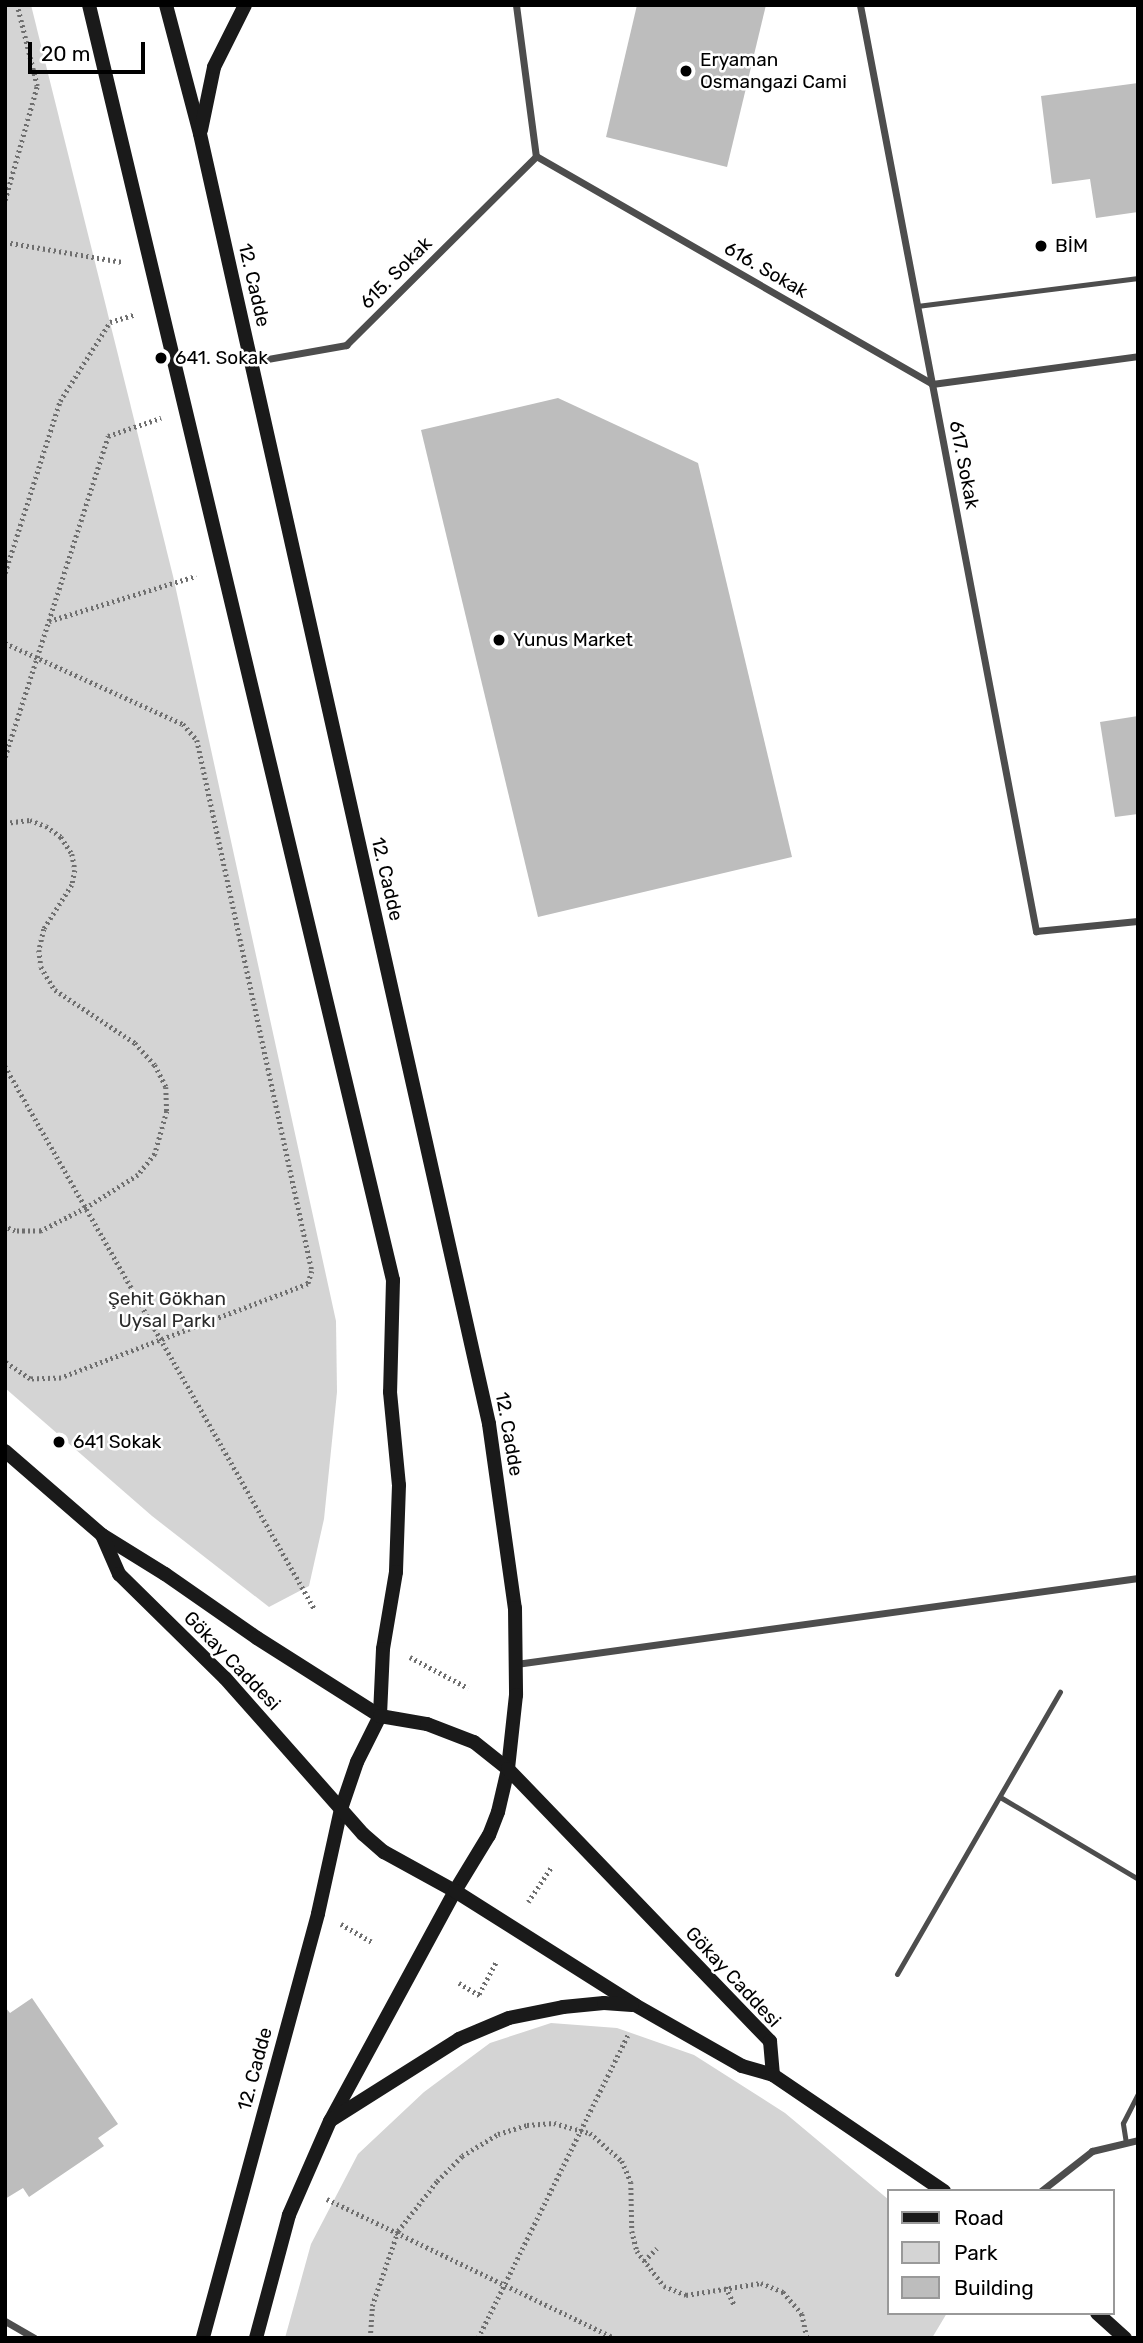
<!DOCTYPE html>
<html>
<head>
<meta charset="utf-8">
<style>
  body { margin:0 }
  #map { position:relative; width:1143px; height:2343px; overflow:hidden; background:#fff; font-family:Rubik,sans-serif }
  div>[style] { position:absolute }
  .green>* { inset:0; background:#d4d4d4 }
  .building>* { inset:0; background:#bdbdbd }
  .path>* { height:4.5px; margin-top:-2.25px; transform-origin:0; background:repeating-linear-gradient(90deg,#6f6f6f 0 2px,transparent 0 5.5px) }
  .service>* { height:5px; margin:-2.5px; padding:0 2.5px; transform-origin:2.5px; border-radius:2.5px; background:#4d4d4d }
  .minor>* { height:7px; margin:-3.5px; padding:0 3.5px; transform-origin:3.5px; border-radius:3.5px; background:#4d4d4d }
  .secondary>* { height:14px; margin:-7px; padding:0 7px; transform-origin:7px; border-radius:7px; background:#1a1a1a }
  .dots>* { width:19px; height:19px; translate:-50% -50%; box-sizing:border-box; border:4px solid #fff; border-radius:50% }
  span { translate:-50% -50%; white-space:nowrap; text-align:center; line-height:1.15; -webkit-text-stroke:5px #fff; paint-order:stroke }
  .poi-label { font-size:19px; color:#000 }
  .left { translate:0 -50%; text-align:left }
  .street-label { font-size:19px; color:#000 }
  .park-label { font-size:19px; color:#2b2b2b }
  .frame { position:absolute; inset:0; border:7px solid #000; pointer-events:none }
  .legend { position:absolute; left:887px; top:2189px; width:228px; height:126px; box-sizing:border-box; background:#fff; border:2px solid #999; margin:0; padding:9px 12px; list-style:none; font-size:21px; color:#000 }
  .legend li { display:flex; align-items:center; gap:14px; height:35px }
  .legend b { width:35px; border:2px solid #999 }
  .scale { position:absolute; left:28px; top:42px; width:117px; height:32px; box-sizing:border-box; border:4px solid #000; border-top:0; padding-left:9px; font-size:21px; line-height:24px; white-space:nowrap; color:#000; -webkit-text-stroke:5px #fff; paint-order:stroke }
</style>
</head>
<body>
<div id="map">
  <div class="green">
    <div style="clip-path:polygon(5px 5px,31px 5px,173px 576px,336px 1321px,337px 1392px,324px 1519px,309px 1586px,269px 1607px,152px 1516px,5px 1388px)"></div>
    <div style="clip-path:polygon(551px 2023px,617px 2028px,694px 2055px,785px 2113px,889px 2200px,889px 2313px,947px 2313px,932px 2338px,285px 2338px,311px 2244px,358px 2154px,424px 2092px,490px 2043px)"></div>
  </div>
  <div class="building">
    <div style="clip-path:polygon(637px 5px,766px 5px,727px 167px,606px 137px)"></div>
    <div style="clip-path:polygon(1138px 83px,1138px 212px,1096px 218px,1090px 179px,1052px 184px,1041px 96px)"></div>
    <div style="clip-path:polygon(558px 398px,698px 463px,792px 857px,538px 917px,421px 430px)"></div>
    <div style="clip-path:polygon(1138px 716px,1138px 814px,1115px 817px,1100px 722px)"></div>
    <div style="clip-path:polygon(32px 1998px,118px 2124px,98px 2138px,104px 2146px,29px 2197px,23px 2188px,5px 2199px,5px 2007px,10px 2013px)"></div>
  </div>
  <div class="path">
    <div style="left:5px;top:200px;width:118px;rotate:-74.3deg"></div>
    <div style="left:37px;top:86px;width:83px;rotate:-103.9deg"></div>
    <div style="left:5px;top:242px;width:119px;rotate:9.7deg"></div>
    <div style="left:5px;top:573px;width:181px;rotate:-72.3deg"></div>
    <div style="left:60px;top:401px;width:93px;rotate:-57.7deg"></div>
    <div style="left:110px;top:322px;width:27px;rotate:-17deg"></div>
    <div style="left:49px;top:621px;width:154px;rotate:-17deg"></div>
    <div style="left:5px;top:643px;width:196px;rotate:24.5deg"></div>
    <div style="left:183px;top:724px;width:21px;rotate:49deg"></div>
    <div style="left:197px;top:740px;width:543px;rotate:77.78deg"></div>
    <div style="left:312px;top:1271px;width:14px;rotate:107deg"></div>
    <div style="left:308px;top:1284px;width:264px;rotate:159.2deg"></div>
    <div style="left:61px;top:1378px;width:31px;rotate:178deg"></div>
    <div style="left:30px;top:1379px;width:30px;rotate:-146deg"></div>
    <div style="left:5px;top:757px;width:337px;rotate:-72.2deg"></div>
    <div style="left:108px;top:436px;width:56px;rotate:-18.8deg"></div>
    <div style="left:5px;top:823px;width:25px;rotate:-7deg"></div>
    <div style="left:30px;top:820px;width:17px;rotate:21deg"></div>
    <div style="left:46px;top:826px;width:19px;rotate:36deg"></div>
    <div style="left:61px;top:837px;width:20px;rotate:57deg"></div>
    <div style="left:72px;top:854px;width:16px;rotate:79deg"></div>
    <div style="left:75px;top:870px;width:15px;rotate:101deg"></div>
    <div style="left:72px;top:885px;width:52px;rotate:122.5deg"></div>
    <div style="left:44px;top:929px;width:22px;rotate:103deg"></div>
    <div style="left:39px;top:950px;width:17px;rotate:83deg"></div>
    <div style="left:41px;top:967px;width:27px;rotate:59deg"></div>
    <div style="left:55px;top:990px;width:96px;rotate:33.5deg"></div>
    <div style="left:135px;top:1043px;width:30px;rotate:48deg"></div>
    <div style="left:155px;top:1065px;width:25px;rotate:63deg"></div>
    <div style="left:166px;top:1087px;width:24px;rotate:88deg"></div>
    <div style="left:167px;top:1111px;width:45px;rotate:105.6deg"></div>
    <div style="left:155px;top:1154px;width:27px;rotate:129deg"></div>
    <div style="left:138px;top:1175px;width:62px;rotate:147.6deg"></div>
    <div style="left:86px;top:1208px;width:51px;rotate:152.9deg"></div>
    <div style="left:41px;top:1231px;width:26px;rotate:180deg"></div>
    <div style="left:15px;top:1231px;width:11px;rotate:-158deg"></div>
    <div style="left:5px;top:1066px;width:624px;rotate:60.31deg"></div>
    <div style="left:410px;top:1657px;width:66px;rotate:28.1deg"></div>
    <div style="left:528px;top:1902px;width:43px;rotate:-56.3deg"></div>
    <div style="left:341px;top:1924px;width:38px;rotate:30deg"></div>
    <div style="left:459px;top:1983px;width:26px;rotate:31deg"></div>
    <div style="left:479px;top:1994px;width:38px;rotate:-62deg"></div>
    <div style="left:327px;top:2199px;width:320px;rotate:25.8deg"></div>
    <div style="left:644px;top:2261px;width:18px;rotate:-45deg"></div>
    <div style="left:726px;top:2287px;width:21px;rotate:65deg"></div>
    <div style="left:370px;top:2338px;width:32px;rotate:-86deg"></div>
    <div style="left:372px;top:2306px;width:79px;rotate:-70.9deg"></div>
    <div style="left:398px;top:2231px;width:63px;rotate:-52deg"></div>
    <div style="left:437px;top:2181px;width:35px;rotate:-45deg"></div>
    <div style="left:462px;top:2156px;width:42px;rotate:-31.4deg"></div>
    <div style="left:498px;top:2134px;width:30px;rotate:-17deg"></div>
    <div style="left:527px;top:2125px;width:27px;rotate:-4deg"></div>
    <div style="left:554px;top:2123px;width:37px;rotate:16deg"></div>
    <div style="left:590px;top:2133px;width:43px;rotate:41.2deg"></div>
    <div style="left:622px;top:2161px;width:23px;rotate:67deg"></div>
    <div style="left:631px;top:2182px;width:49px;rotate:88.8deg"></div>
    <div style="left:632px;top:2231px;width:21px;rotate:76deg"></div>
    <div style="left:637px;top:2251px;width:44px;rotate:52.4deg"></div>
    <div style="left:664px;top:2286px;width:24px;rotate:22deg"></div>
    <div style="left:686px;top:2295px;width:76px;rotate:-9.1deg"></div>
    <div style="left:761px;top:2283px;width:24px;rotate:22deg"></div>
    <div style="left:783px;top:2292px;width:29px;rotate:49deg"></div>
    <div style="left:802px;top:2314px;width:25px;rotate:78deg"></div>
    <div style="left:478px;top:2338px;width:340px;rotate:-63.7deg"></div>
  </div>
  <div class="service">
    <div style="left:917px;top:306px;width:223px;rotate:-7.2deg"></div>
    <div style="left:1000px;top:1797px;width:161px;rotate:30.7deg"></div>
    <div style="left:897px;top:1974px;width:326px;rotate:-60deg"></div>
    <div style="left:1126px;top:2143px;width:20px;rotate:-99deg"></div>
    <div style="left:1123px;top:2123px;width:33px;rotate:-63deg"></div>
  </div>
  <div class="minor">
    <div style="left:516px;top:5px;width:152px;rotate:82.5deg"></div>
    <div style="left:536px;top:156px;width:457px;rotate:29.9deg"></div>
    <div style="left:932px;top:384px;width:208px;rotate:-7.7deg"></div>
    <div style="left:860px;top:5px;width:943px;rotate:79.24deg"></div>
    <div style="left:1036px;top:931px;width:102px;rotate:-5.6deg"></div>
    <div style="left:251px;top:362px;width:97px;rotate:-10.1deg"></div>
    <div style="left:346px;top:345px;width:268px;rotate:-44.8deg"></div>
    <div style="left:516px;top:1664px;width:628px;rotate:-7.87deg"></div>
    <div style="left:1041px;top:2191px;width:65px;rotate:-38.1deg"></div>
    <div style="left:1092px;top:2151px;width:47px;rotate:-13.4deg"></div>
    <div style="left:5px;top:2321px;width:34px;rotate:30deg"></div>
  </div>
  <div class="secondary">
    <div style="left:89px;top:5px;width:1311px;rotate:76.59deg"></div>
    <div style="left:393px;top:1280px;width:112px;rotate:91.5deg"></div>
    <div style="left:390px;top:1392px;width:93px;rotate:84.5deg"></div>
    <div style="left:399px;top:1485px;width:87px;rotate:92deg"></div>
    <div style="left:396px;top:1572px;width:78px;rotate:99.6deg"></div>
    <div style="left:383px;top:1649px;width:67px;rotate:92.6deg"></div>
    <div style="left:380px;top:1716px;width:51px;rotate:116.6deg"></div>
    <div style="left:357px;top:1762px;width:50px;rotate:108.8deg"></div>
    <div style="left:341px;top:1809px;width:107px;rotate:102.4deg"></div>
    <div style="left:318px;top:1914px;width:439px;rotate:105.2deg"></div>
    <div style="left:166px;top:5px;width:133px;rotate:75.2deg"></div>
    <div style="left:200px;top:134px;width:1322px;rotate:77.37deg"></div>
    <div style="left:489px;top:1424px;width:186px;rotate:82deg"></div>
    <div style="left:515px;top:1608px;width:87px;rotate:89.3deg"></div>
    <div style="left:516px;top:1695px;width:74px;rotate:96.2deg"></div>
    <div style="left:508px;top:1769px;width:44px;rotate:103.1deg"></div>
    <div style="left:498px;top:1812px;width:25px;rotate:111deg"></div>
    <div style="left:489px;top:1835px;width:66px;rotate:121.3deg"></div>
    <div style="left:455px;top:1891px;width:262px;rotate:118.5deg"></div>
    <div style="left:330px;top:2121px;width:103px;rotate:113.6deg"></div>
    <div style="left:289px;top:2215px;width:127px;rotate:105deg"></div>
    <div style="left:201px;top:130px;width:64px;rotate:-78.3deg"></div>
    <div style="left:214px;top:67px;width:69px;rotate:-63.4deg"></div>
    <div style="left:5px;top:1451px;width:128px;rotate:40.9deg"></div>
    <div style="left:102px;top:1535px;width:74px;rotate:31.8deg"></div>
    <div style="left:165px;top:1574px;width:112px;rotate:34.8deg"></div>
    <div style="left:257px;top:1638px;width:146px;rotate:32.4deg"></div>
    <div style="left:380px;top:1716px;width:48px;rotate:9.7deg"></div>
    <div style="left:427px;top:1724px;width:50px;rotate:21deg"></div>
    <div style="left:474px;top:1742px;width:43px;rotate:38.5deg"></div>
    <div style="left:508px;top:1769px;width:378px;rotate:46.1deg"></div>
    <div style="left:770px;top:2041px;width:34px;rotate:85deg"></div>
    <div style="left:102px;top:1535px;width:43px;rotate:66.4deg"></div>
    <div style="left:119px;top:1574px;width:148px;rotate:44.5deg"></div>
    <div style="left:225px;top:1678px;width:208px;rotate:48.5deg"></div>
    <div style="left:363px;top:1834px;width:28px;rotate:41deg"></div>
    <div style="left:384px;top:1852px;width:81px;rotate:28.8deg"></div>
    <div style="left:455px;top:1891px;width:213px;rotate:32.3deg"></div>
    <div style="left:635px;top:2005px;width:123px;rotate:29.7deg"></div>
    <div style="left:742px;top:2066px;width:32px;rotate:16deg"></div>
    <div style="left:773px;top:2075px;width:207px;rotate:34.2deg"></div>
    <div style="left:331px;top:2120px;width:151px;rotate:-32.3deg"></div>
    <div style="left:459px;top:2039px;width:54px;rotate:-22.8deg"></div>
    <div style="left:509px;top:2018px;width:55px;rotate:-11.5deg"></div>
    <div style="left:563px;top:2007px;width:41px;rotate:-5.6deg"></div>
    <div style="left:604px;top:2003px;width:28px;rotate:4deg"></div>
    <div style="left:1097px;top:2313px;width:38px;rotate:42deg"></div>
  </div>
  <div class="dots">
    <div style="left:686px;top:71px;background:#000"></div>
    <div style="left:1041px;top:246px;background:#000"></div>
    <div style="left:161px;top:358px;background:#000"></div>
    <div style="left:499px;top:640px;background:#000"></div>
    <div style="left:59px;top:1442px;background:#000"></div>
  </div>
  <div class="poi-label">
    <span class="left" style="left:700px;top:71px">Eryaman<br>Osmangazi Cami</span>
    <span class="left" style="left:1055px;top:246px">BİM</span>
    <span class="left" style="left:175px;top:358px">641. Sokak</span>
    <span class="left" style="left:513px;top:640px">Yunus Market</span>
    <span class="left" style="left:73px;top:1442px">641 Sokak</span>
  </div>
  <div class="street-label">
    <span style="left:766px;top:270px;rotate:30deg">616. Sokak</span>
    <span style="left:396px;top:273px;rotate:-45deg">615. Sokak</span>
    <span style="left:254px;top:285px;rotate:77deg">12. Cadde</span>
    <span style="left:964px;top:465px;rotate:79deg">617. Sokak</span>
    <span style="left:387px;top:879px;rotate:77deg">12. Cadde</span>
    <span style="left:509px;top:1434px;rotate:80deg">12. Cadde</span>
    <span style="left:232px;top:1661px;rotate:46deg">Gökay Caddesi</span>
    <span style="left:733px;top:1977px;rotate:47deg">Gökay Caddesi</span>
    <span style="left:255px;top:2069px;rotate:-75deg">12. Cadde</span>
  </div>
  <div class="park-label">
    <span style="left:167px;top:1310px">Şehit Gökhan<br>Uysal Parkı</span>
  </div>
  <div class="frame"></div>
  <ul class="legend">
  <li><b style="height:9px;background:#1a1a1a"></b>Road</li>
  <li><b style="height:19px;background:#d4d4d4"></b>Park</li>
  <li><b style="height:19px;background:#bdbdbd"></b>Building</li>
  </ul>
  <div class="scale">20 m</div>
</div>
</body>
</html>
